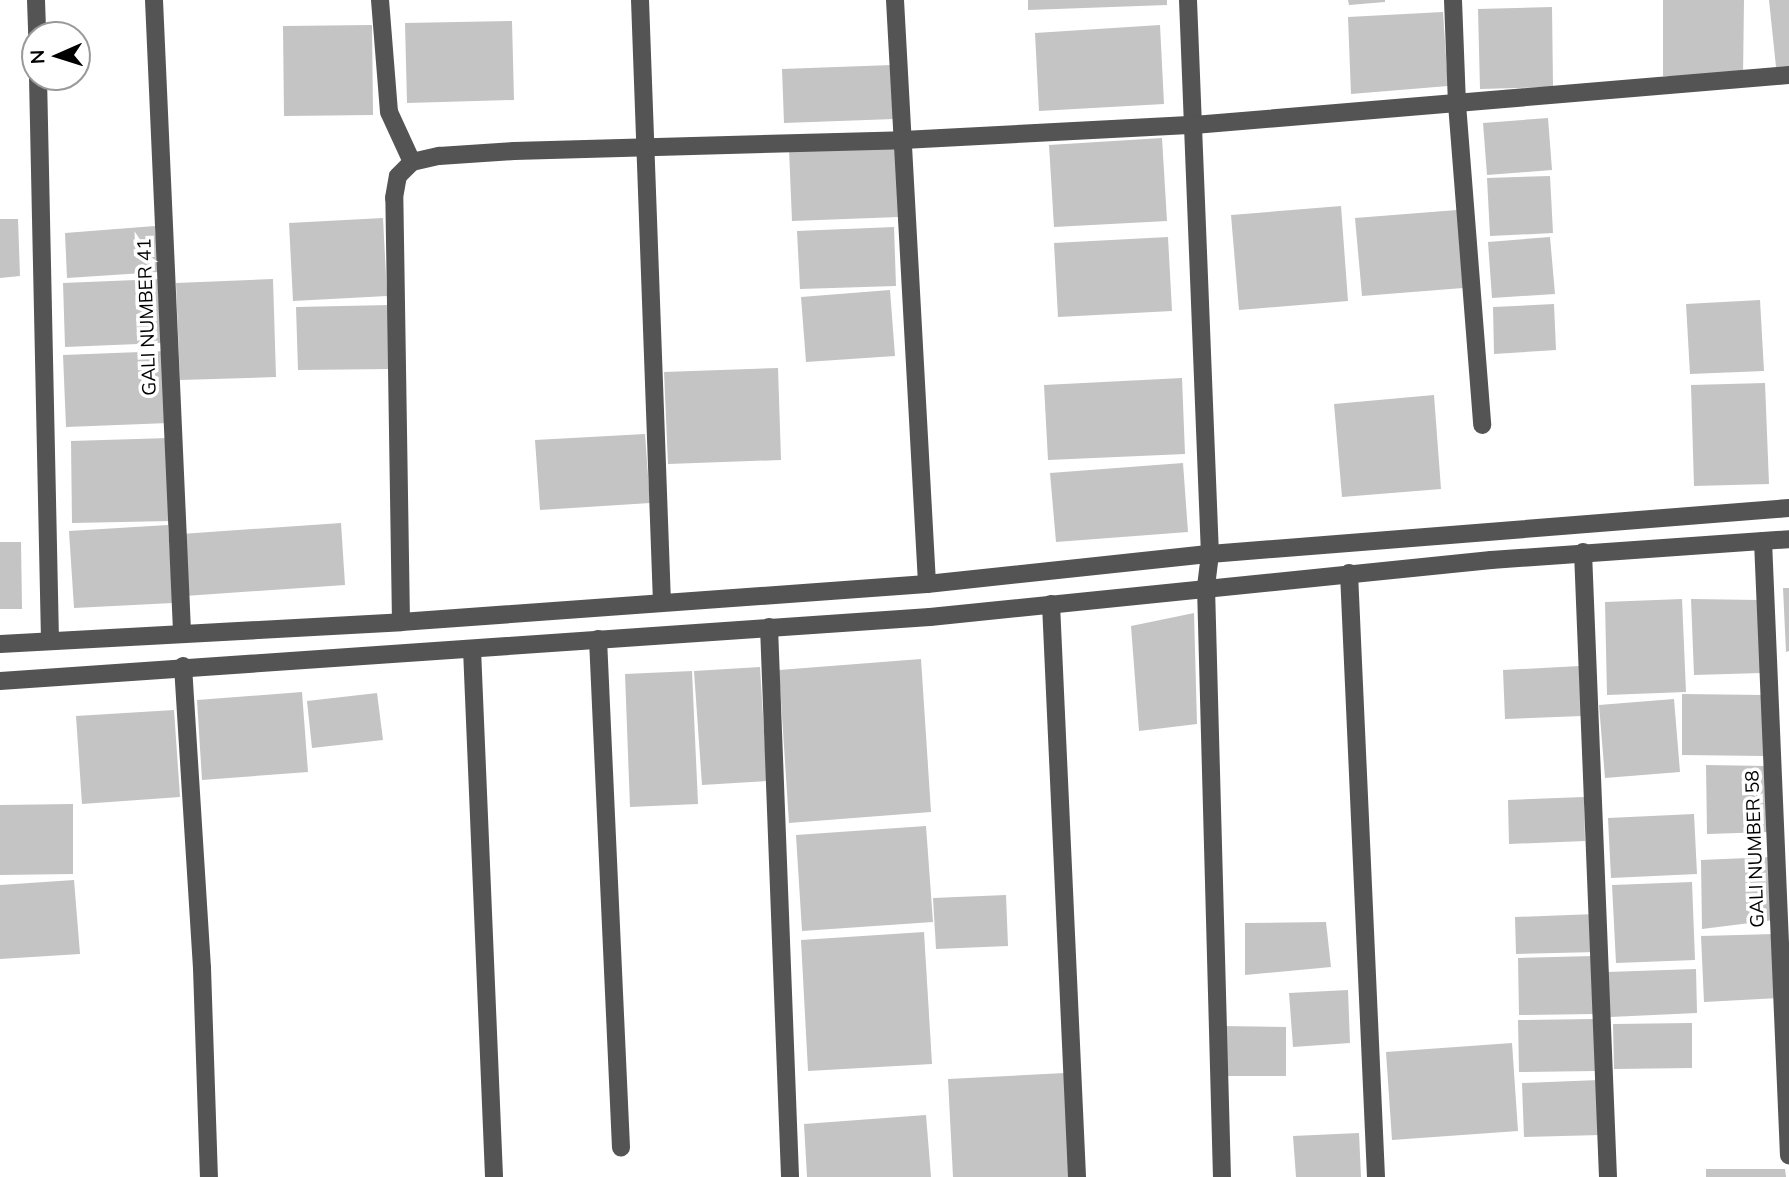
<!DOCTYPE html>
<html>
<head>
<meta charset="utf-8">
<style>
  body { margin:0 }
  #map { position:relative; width:1789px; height:1177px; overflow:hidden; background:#fff; font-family:Mulish,sans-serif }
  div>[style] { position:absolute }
  .building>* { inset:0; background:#c4c4c4 }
  .minor>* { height:18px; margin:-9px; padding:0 9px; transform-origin:9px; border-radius:9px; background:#545454 }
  span { translate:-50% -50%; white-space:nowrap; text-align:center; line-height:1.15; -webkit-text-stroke:7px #fff; paint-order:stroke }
  .street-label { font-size:19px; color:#000 }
  .north { position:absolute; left:21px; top:21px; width:70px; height:70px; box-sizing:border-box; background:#fff; border:2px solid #999; border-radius:50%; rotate:267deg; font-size:19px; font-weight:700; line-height:28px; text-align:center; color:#000 }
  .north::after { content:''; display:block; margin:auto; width:24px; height:32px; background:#000; clip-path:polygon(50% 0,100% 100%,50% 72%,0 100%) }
</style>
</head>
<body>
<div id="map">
  <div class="building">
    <div style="clip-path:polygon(1028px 0,1167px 0,1167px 5px,1028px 10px)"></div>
    <div style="clip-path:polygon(1348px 0,1385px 0,1385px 2px,1349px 5px)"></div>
    <div style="clip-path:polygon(1663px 0,1744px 0,1743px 77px,1663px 76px)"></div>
    <div style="clip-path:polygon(1769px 0,1789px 0,1789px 67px,1776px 67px)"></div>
    <div style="clip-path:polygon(1552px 7px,1553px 87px,1480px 89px,1478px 9px)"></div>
    <div style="clip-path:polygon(1443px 12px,1448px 86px,1351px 94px,1348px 17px)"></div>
    <div style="clip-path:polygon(512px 21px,514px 100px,407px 103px,405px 23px)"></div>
    <div style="clip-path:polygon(372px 25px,373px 115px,284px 116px,283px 26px)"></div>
    <div style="clip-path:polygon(1160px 25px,1164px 104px,1039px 111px,1035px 33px)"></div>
    <div style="clip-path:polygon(892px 65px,894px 119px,784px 123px,782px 69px)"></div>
    <div style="clip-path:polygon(1548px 118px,1552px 170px,1487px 175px,1483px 123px)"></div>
    <div style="clip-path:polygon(1162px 138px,1167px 221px,1054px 227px,1049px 145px)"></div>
    <div style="clip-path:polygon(896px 144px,899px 217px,792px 221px,789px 149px)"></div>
    <div style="clip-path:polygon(1550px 176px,1553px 233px,1490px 236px,1487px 178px)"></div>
    <div style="clip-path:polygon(1341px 206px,1348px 301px,1239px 310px,1231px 215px)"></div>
    <div style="clip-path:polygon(1457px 210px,1463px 288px,1362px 296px,1355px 218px)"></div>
    <div style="clip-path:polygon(383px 218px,387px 296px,293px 301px,289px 223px)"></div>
    <div style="clip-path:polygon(0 219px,18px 219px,20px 276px,0 278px)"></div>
    <div style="clip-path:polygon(155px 226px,159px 272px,67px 278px,65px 233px)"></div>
    <div style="clip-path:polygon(894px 227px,896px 286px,800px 289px,797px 231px)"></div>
    <div style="clip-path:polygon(1168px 237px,1172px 311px,1058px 317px,1054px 243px)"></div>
    <div style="clip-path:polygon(1550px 237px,1555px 294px,1492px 298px,1488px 242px)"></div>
    <div style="clip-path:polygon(160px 279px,162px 343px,65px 347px,63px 283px)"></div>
    <div style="clip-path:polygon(273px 279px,276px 377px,180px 380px,176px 283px)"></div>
    <div style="clip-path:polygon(890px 290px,895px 356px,806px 362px,801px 297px)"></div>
    <div style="clip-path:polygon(1760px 300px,1764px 371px,1690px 374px,1686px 304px)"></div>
    <div style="clip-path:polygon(1554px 304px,1556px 350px,1494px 354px,1493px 307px)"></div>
    <div style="clip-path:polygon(389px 305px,390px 369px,298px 370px,296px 307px)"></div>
    <div style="clip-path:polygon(166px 351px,169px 423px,66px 427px,63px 355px)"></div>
    <div style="clip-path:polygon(778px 368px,781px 460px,668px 464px,664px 372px)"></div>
    <div style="clip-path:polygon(1182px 378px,1185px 454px,1048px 460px,1044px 385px)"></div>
    <div style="clip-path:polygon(1765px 383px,1769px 484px,1694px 486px,1691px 385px)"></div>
    <div style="clip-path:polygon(1434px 395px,1441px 489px,1342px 497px,1334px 404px)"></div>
    <div style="clip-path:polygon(645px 434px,650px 503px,540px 510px,535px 440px)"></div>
    <div style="clip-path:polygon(169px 438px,171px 521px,72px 523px,71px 441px)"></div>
    <div style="clip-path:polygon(1183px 463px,1188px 532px,1056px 542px,1050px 473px)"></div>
    <div style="clip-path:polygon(341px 523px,345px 585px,185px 596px,181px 534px)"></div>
    <div style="clip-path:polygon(168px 525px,173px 603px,74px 608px,69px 531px)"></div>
    <div style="clip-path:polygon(0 542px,21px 542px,22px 609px,0 609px)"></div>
    <div style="clip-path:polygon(1783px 588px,1789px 588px,1789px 651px,1786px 652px)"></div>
    <div style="clip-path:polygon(1682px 599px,1686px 692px,1607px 695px,1605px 602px)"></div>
    <div style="clip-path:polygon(1691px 599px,1759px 600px,1762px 673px,1694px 675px)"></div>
    <div style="clip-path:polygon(1194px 613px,1197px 724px,1139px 731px,1131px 626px)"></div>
    <div style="clip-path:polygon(921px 659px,931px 812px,789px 823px,779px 670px)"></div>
    <div style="clip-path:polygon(1580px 666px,1582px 716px,1505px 719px,1503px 670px)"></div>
    <div style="clip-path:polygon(760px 667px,767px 781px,702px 785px,694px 671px)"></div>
    <div style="clip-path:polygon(692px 671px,698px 804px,630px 807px,625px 674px)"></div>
    <div style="clip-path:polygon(302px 692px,308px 772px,202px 780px,197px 700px)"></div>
    <div style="clip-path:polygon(377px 693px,383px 740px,312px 748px,307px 701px)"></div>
    <div style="clip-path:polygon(1682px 694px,1764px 695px,1764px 756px,1682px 755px)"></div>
    <div style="clip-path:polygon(1674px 699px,1680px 772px,1605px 778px,1599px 705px)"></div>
    <div style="clip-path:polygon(174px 710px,180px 797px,82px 804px,76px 716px)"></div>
    <div style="clip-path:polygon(1706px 765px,1767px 766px,1769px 832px,1707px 834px)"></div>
    <div style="clip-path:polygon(1584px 797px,1585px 841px,1509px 844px,1508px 800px)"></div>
    <div style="clip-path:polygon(73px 804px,73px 874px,0 875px,0 805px)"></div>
    <div style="clip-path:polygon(1694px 814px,1697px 874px,1611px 878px,1608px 818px)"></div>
    <div style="clip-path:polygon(926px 826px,933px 922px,802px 931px,796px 835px)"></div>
    <div style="clip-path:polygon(1770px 857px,1774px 920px,1702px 929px,1701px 860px)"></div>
    <div style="clip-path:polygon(74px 880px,80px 954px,0 959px,0 885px)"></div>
    <div style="clip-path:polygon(1692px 882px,1695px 960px,1616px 963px,1612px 885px)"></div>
    <div style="clip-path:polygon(1006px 895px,1008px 946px,936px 949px,933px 898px)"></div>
    <div style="clip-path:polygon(1596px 914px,1597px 952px,1516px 954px,1515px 917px)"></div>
    <div style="clip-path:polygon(1326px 922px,1331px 967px,1245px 975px,1245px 923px)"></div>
    <div style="clip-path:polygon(924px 932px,932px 1064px,808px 1071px,801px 940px)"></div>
    <div style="clip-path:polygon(1775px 934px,1779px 998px,1704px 1002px,1701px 936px)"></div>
    <div style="clip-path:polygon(1594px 956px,1595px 1014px,1519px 1015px,1518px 958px)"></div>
    <div style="clip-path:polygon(1696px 969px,1697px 1013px,1610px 1017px,1607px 972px)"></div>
    <div style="clip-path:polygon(1348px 990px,1350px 1043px,1293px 1047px,1289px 993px)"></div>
    <div style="clip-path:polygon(1594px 1019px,1595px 1071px,1519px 1072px,1518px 1020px)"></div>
    <div style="clip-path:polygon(1692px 1023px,1692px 1068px,1614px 1069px,1613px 1024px)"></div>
    <div style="clip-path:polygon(1220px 1026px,1286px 1027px,1286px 1076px,1220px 1076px)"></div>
    <div style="clip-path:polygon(1512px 1043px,1518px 1131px,1392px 1140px,1386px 1052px)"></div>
    <div style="clip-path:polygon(1065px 1073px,1070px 1177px,953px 1177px,948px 1079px)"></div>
    <div style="clip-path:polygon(1599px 1080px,1601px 1135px,1524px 1137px,1522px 1083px)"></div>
    <div style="clip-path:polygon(926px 1115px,931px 1177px,807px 1177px,804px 1124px)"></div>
    <div style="clip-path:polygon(1359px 1133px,1361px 1177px,1296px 1177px,1293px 1136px)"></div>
    <div style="clip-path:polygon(1706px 1169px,1785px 1169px,1786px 1177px,1706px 1177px)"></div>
  </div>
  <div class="minor">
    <div style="left:36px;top:0;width:35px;rotate:88deg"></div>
    <div style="left:154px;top:0;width:633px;rotate:87.46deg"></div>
    <div style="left:380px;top:0;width:112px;rotate:85.4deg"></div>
    <div style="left:389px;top:112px;width:55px;rotate:65.3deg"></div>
    <div style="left:640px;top:0;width:602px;rotate:87.91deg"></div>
    <div style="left:895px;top:0;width:585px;rotate:86.86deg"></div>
    <div style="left:1188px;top:0;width:554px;rotate:87.73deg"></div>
    <div style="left:1210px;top:554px;width:33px;rotate:97deg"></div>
    <div style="left:1206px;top:587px;width:590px;rotate:88.45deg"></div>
    <div style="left:1453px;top:0;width:104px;rotate:87.8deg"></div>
    <div style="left:1457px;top:104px;width:322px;rotate:85.5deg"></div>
    <div style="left:38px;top:77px;width:563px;rotate:88.78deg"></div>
    <div style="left:1763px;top:541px;width:615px;rotate:87.58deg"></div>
    <div style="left:1583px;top:552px;width:625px;rotate:87.71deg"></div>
    <div style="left:1349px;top:573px;width:605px;rotate:87.44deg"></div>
    <div style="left:1051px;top:604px;width:574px;rotate:87.4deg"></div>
    <div style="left:401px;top:622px;width:424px;rotate:-90.9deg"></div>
    <div style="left:394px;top:198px;width:22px;rotate:-80deg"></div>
    <div style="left:398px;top:176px;width:20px;rotate:-45deg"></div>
    <div style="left:412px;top:162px;width:28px;rotate:-13deg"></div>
    <div style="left:439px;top:156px;width:75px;rotate:-3.8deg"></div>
    <div style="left:514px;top:151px;width:389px;rotate:-1.6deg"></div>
    <div style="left:903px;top:140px;width:291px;rotate:-3deg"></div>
    <div style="left:1194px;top:125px;width:597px;rotate:-4.8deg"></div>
    <div style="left:769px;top:627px;width:550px;rotate:87.81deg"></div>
    <div style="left:598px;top:639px;width:509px;rotate:87.41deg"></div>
    <div style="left:0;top:644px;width:402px;rotate:-3.1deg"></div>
    <div style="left:401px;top:622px;width:527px;rotate:-4.13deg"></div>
    <div style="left:927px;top:584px;width:285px;rotate:-6.1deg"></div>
    <div style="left:1210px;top:554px;width:581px;rotate:-4.54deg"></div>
    <div style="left:472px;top:649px;width:528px;rotate:87.61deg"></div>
    <div style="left:183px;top:666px;width:303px;rotate:86.4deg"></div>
    <div style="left:202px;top:968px;width:209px;rotate:88.1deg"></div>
    <div style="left:0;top:681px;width:932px;rotate:-3.94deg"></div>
    <div style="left:930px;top:617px;width:564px;rotate:-5.8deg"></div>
    <div style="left:1491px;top:560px;width:299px;rotate:-4deg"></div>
  </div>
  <div class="street-label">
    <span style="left:147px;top:317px;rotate:-92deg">GALI NUMBER 41</span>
    <span style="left:1755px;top:849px;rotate:-92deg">GALI NUMBER 58</span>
  </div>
  <div class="north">N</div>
</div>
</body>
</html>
